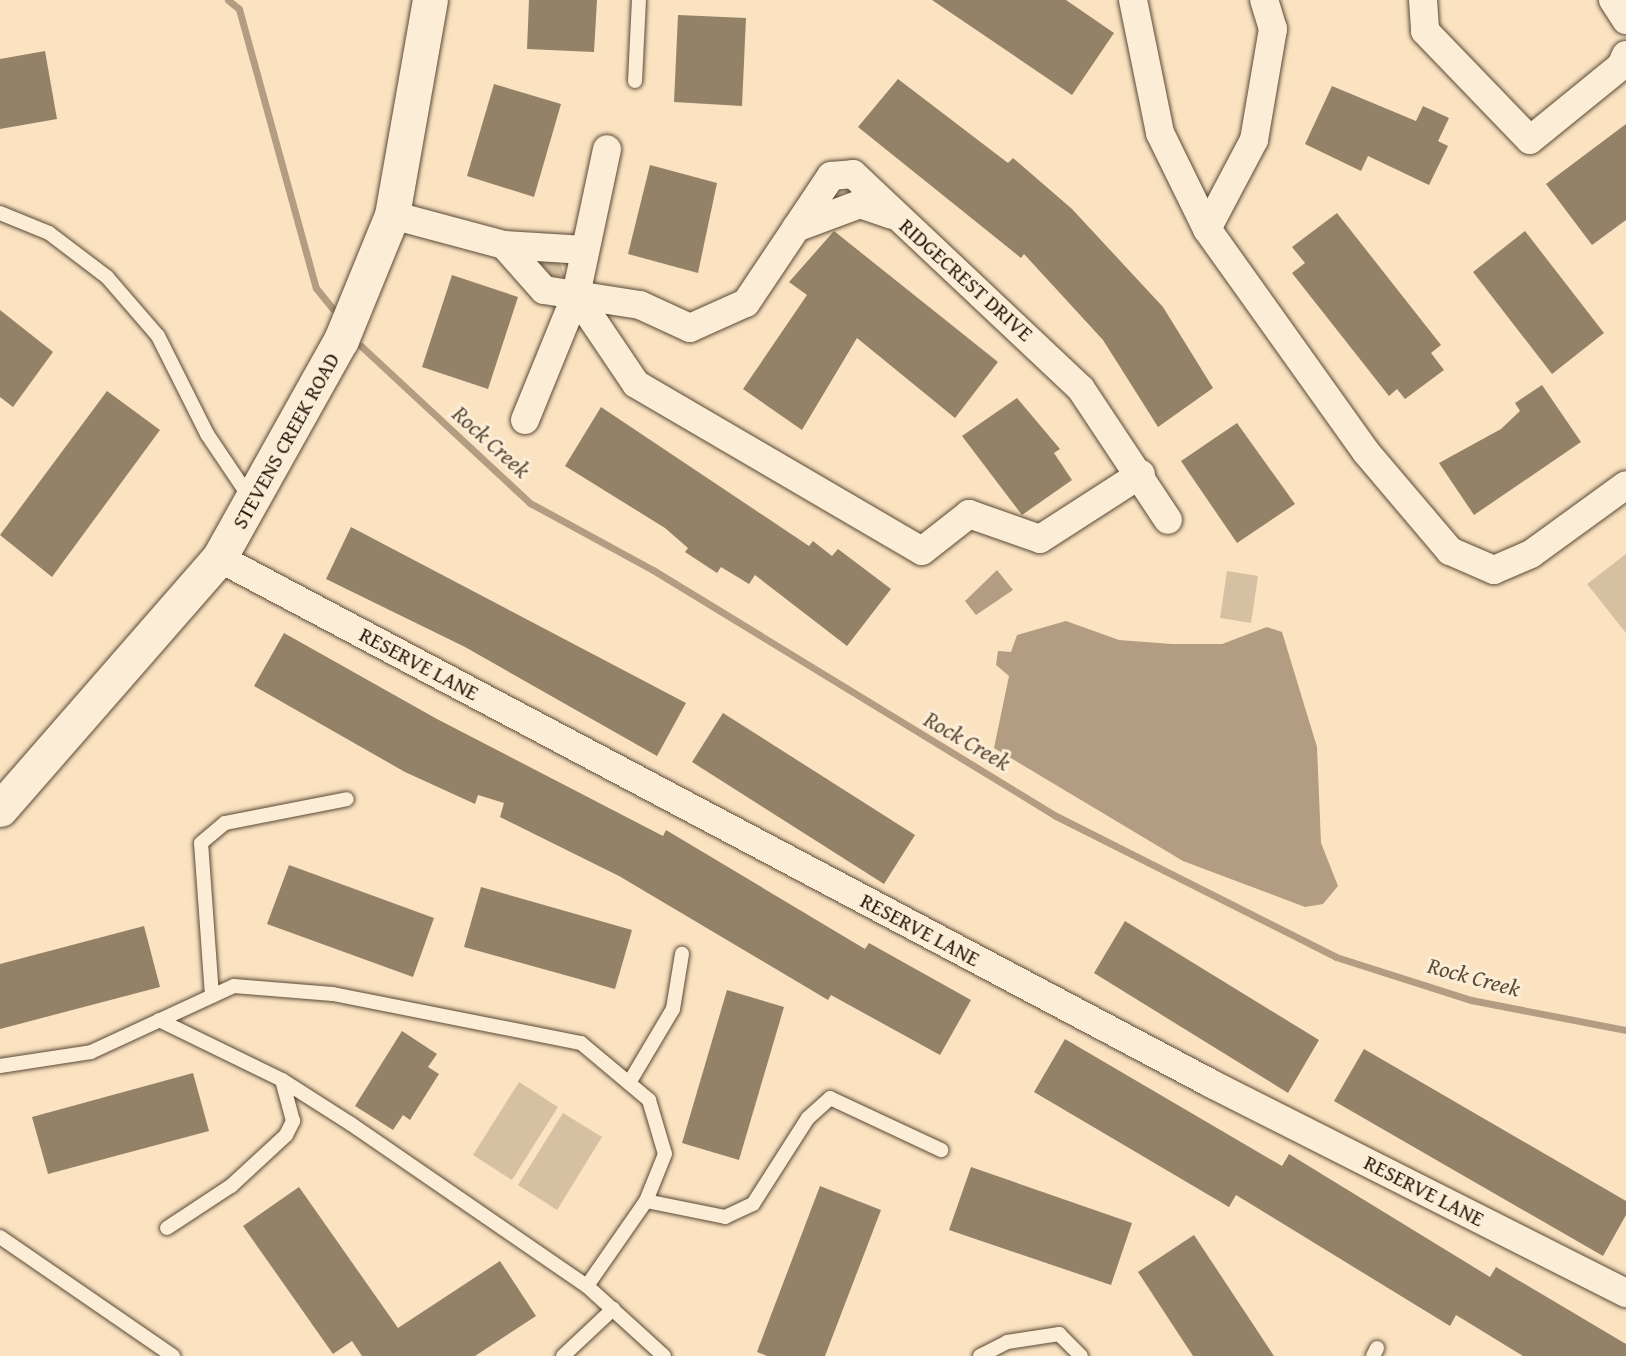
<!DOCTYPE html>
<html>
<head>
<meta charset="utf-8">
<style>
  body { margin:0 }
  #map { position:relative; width:1626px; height:1356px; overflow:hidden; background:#fbe3c1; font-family:"Gentium Book Plus",serif }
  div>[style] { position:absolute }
  .green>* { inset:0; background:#d6c0a2 }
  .water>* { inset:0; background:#b29d82 }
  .stream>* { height:7px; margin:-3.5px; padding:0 3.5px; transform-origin:3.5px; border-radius:3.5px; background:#b29d82 }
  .building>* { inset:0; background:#938168 }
  .roads { filter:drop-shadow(0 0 2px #594936) drop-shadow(0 0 2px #594936) }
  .service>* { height:14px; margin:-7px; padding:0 7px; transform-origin:7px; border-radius:7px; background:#fcedd7 }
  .minor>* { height:28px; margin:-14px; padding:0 14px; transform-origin:14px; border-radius:14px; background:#fcedd7 }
  .tertiary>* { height:35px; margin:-17.5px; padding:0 17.5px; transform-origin:17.5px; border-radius:17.5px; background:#fcedd7 }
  span { translate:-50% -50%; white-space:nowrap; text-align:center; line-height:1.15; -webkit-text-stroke:6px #fcedd7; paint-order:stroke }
  .street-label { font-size:21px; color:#231608 }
  .water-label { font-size:23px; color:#5c4c39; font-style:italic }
</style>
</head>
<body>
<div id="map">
  <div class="green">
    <div style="clip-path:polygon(534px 255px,558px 257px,565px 277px,537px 275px)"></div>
    <div style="clip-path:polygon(1626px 554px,1626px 633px,1587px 584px)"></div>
    <div style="clip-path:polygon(1227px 571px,1258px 576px,1251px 623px,1220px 618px)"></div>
    <div style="clip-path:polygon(519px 1082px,558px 1107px,512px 1180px,473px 1155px)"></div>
    <div style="clip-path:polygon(563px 1113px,602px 1137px,557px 1210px,518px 1185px)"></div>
  </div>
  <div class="water">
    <div style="clip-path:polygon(997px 570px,1013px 590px,976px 615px,965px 601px)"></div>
    <div style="clip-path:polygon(1066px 621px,1119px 640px,1172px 644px,1222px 644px,1267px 627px,1282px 632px,1317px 747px,1321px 843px,1338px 886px,1323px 904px,1305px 907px,1183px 861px,994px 748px,1009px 676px,996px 665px,998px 651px,1011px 652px,1017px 635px)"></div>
  </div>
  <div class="stream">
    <div style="left:228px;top:0;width:14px;rotate:39deg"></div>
    <div style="left:239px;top:9px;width:289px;rotate:74.6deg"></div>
    <div style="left:316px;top:288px;width:26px;rotate:51deg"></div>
    <div style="left:361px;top:346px;width:231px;rotate:42.9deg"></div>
    <div style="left:530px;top:503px;width:140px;rotate:28.6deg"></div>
    <div style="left:653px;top:570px;width:472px;rotate:31.4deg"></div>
    <div style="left:1056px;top:816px;width:313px;rotate:26.7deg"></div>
    <div style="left:1336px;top:957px;width:142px;rotate:17.7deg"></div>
    <div style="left:1471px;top:1000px;width:158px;rotate:11deg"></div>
  </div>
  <div class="building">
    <div style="clip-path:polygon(529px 0,597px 0,594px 52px,527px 49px)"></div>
    <div style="clip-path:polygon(932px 0,1066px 0,1114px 33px,1072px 95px)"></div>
    <div style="clip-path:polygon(678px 15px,746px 18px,742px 106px,674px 102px)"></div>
    <div style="clip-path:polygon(45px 51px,57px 119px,0 129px,0 59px)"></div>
    <div style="clip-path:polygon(898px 79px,1008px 163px,1013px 158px,1072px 209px,1163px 307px,1213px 388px,1158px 427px,1103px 340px,1024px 254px,1021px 258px,858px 127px)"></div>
    <div style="clip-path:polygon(494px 84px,561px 104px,534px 197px,467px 176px)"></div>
    <div style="clip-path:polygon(1332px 86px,1416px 121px,1423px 106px,1449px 118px,1438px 141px,1448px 146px,1429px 185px,1368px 156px,1361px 171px,1305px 144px)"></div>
    <div style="clip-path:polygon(1626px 124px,1626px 220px,1592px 245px,1546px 184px)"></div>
    <div style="clip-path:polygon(650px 165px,717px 183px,698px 273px,628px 254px)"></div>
    <div style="clip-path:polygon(1337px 213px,1441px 345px,1431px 353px,1444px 370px,1405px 399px,1397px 389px,1389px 396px,1292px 273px,1305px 263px,1292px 247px)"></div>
    <div style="clip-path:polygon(834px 231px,998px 362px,955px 418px,857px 338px,802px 430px,743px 389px,807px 295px,789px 282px)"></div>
    <div style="clip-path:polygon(1525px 231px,1604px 333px,1552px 374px,1473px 272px)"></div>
    <div style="clip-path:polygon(452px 275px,518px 297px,488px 389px,422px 367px)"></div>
    <div style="clip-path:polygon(0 310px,53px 352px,13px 407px,0 397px)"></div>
    <div style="clip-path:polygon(1542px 385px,1581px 442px,1474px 515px,1439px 463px,1501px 429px,1520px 411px,1515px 403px)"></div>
    <div style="clip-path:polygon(107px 391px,160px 430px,52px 577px,0 535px)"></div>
    <div style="clip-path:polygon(1017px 398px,1060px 449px,1054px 453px,1072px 480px,1022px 515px,962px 436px)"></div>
    <div style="clip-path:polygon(601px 407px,809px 546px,813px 541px,832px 556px,838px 549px,891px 589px,847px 646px,755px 575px,749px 584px,721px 567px,717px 573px,685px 552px,688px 548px,665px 528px,565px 466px)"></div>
    <div style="clip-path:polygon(1237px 423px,1295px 504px,1237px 543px,1181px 461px)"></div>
    <div style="clip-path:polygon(351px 527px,686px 703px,657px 756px,465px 647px,326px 579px)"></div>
    <div style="clip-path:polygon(284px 633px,437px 719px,663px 836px,666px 830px,865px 949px,869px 943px,971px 1000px,940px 1055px,831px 995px,828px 1000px,619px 876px,500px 817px,504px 803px,478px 795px,475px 804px,405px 772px,254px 686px)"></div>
    <div style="clip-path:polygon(723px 713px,915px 835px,884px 884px,692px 762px)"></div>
    <div style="clip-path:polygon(289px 865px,434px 918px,413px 977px,267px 924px)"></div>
    <div style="clip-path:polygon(481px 887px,632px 930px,615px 989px,464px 947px)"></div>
    <div style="clip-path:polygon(1125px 921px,1319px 1040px,1288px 1093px,1094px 973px)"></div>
    <div style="clip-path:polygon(144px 926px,160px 987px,0 1029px,0 964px)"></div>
    <div style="clip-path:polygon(727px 990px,784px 1007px,739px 1160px,682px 1143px)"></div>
    <div style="clip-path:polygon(402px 1031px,437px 1054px,428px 1067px,439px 1074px,410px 1120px,403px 1115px,393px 1130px,355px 1106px)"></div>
    <div style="clip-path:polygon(1065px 1039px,1282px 1166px,1289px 1154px,1490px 1277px,1496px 1267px,1626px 1344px,1626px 1356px,1523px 1356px,1456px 1315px,1450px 1326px,1236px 1195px,1229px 1207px,1034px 1092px)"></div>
    <div style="clip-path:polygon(1364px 1049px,1626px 1201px,1626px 1215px,1603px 1256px,1334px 1101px)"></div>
    <div style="clip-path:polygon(193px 1073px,209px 1131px,48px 1174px,32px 1117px)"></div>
    <div style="clip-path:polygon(971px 1167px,1132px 1223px,1111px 1285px,949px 1230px)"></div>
    <div style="clip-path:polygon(820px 1186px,881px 1210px,825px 1356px,767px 1356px,757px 1352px)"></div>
    <div style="clip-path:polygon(299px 1187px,398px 1328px,500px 1261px,536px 1316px,475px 1356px,362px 1356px,352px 1341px,333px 1354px,243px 1226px)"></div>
    <div style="clip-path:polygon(1194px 1235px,1274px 1356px,1193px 1356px,1138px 1272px)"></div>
  </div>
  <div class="roads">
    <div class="service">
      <div style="left:635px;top:81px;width:81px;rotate:-87.2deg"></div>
      <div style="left:0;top:213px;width:53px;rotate:22.2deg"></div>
      <div style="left:49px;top:233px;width:73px;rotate:37.2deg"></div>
      <div style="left:107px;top:277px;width:78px;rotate:49.2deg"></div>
      <div style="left:158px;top:336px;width:110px;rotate:63.4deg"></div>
      <div style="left:207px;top:434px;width:77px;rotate:56.1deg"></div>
      <div style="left:212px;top:996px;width:153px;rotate:-94.1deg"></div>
      <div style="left:201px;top:843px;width:31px;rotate:-40deg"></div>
      <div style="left:225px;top:823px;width:124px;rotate:-11.1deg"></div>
      <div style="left:159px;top:1020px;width:137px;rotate:26deg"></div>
      <div style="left:282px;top:1080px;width:82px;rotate:32.5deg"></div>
      <div style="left:351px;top:1124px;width:286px;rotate:34.5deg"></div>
      <div style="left:587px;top:1286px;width:104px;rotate:42.3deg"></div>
      <div style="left:0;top:1066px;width:92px;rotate:-8.7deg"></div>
      <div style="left:91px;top:1052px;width:157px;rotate:-24.8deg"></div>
      <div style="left:234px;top:986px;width:99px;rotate:4.6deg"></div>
      <div style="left:333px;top:994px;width:253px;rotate:11.2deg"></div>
      <div style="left:581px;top:1043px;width:89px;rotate:40deg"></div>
      <div style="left:649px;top:1100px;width:56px;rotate:73.5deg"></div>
      <div style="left:665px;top:1154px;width:51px;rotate:112deg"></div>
      <div style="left:646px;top:1201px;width:103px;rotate:124.8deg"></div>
      <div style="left:629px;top:1083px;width:86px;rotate:-59.3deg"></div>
      <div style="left:673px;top:1009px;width:56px;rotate:-80.7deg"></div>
      <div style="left:646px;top:1201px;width:81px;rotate:11.4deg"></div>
      <div style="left:725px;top:1217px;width:31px;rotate:-25deg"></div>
      <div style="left:753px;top:1204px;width:102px;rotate:-57.4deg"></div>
      <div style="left:808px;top:1118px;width:30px;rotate:-42deg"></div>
      <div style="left:830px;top:1098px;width:123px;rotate:25.1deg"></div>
      <div style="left:167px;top:1228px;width:77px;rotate:-33.3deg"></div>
      <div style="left:231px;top:1186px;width:75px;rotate:-42.8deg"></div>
      <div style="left:286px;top:1135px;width:16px;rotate:-63deg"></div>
      <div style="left:293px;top:1121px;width:42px;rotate:-105deg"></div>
      <div style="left:0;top:1237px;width:210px;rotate:34.5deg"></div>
      <div style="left:563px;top:1356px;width:69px;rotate:-43.2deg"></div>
      <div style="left:980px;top:1356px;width:30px;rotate:-27deg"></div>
      <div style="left:1007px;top:1342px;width:53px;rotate:-8.7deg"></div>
      <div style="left:1059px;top:1334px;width:31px;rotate:45deg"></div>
      <div style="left:1373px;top:1356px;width:9px;rotate:-63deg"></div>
    </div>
    <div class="minor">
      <div style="left:1133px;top:0;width:136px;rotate:78.5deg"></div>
      <div style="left:1160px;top:133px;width:107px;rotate:63.9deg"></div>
      <div style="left:1207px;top:229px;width:274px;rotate:54.5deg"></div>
      <div style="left:1366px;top:452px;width:130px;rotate:49.7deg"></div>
      <div style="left:1450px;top:551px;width:48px;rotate:23.4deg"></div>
      <div style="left:1494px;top:570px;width:40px;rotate:-23.4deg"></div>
      <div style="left:1531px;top:554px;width:117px;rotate:-36deg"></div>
      <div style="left:1423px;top:0;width:31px;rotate:86deg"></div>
      <div style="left:1425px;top:31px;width:151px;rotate:46.1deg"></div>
      <div style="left:1530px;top:140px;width:117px;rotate:-39.1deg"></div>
      <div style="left:1621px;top:66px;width:12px;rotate:-66deg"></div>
      <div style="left:1613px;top:0;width:24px;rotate:57deg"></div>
      <div style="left:392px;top:215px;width:116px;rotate:15deg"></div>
      <div style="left:504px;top:245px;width:60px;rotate:48.4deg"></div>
      <div style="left:544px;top:290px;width:97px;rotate:8.9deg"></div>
      <div style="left:640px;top:305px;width:55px;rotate:24.7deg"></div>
      <div style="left:690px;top:328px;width:61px;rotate:-24.1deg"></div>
      <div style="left:746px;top:303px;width:153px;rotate:-56.2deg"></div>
      <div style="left:831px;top:176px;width:22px;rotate:-5deg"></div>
      <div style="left:853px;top:174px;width:313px;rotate:43.3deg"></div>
      <div style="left:1081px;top:389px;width:157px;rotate:56.4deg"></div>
      <div style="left:796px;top:228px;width:68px;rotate:-20.6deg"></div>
      <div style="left:860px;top:204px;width:34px;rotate:19deg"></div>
      <div style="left:1207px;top:229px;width:101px;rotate:-62.2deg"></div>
      <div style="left:1254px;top:140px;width:113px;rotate:-80.3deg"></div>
      <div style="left:1273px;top:29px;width:30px;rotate:-107deg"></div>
      <div style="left:504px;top:245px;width:81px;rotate:3.5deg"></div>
      <div style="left:576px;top:295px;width:107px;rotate:56deg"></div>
      <div style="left:636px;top:384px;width:331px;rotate:30.3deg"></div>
      <div style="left:922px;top:551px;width:60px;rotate:-38.2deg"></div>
      <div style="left:969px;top:514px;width:75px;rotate:19.4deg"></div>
      <div style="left:1040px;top:539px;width:120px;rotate:-32.8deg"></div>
      <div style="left:525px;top:420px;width:135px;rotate:-67.8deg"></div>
      <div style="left:576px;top:295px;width:149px;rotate:-78deg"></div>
      <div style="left:219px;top:558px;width:1124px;rotate:27.91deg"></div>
      <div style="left:1212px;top:1084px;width:464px;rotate:26.8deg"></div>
    </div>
    <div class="tertiary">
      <div style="left:0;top:809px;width:333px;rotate:-48.9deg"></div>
      <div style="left:219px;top:558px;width:250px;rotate:-60.8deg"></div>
      <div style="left:341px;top:340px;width:135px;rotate:-67.8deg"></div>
      <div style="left:392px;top:215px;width:218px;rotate:-80deg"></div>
    </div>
  </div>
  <div class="street-label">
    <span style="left:966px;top:280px;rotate:42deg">RIDGECREST DRIVE</span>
    <span style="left:286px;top:441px;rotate:-61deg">STEVENS CREEK ROAD</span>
    <span style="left:419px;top:664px;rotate:28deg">RESERVE LANE</span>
    <span style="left:920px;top:930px;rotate:28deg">RESERVE LANE</span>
    <span style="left:1424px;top:1191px;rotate:27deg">RESERVE LANE</span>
  </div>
  <div class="water-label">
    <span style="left:491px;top:442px;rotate:42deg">Rock Creek</span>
    <span style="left:967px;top:741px;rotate:30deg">Rock Creek</span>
    <span style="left:1474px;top:977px;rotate:15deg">Rock Creek</span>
  </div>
</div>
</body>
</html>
